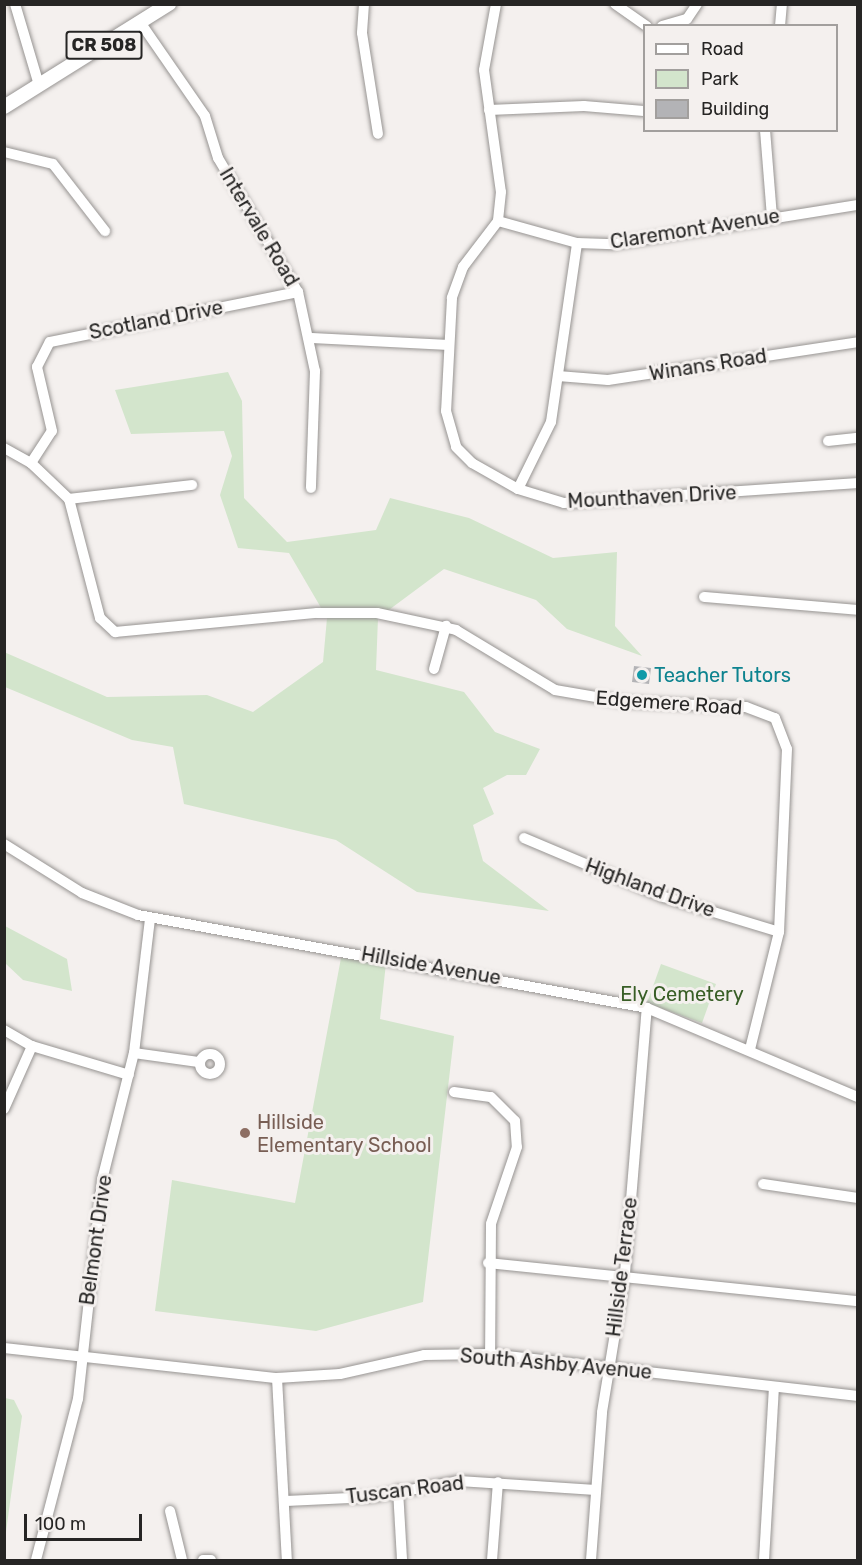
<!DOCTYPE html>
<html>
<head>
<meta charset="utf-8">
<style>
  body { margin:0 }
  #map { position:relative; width:862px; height:1565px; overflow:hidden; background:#f4f0ee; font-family:Rubik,sans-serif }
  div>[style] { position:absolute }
  .green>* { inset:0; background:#d3e5cc }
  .building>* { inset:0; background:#b3b3b6 }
  .roads { filter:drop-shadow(0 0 2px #979492) drop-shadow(0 0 2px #979492) }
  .minor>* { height:10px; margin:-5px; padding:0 5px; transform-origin:5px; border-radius:5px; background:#fff }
  .minor>.ring { margin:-5px; padding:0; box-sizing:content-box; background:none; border:10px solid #fff; border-radius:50% }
  .major>* { height:14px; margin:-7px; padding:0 7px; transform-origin:7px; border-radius:7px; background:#fff }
  .dots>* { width:16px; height:16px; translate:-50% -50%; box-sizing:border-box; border:3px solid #f4f0ee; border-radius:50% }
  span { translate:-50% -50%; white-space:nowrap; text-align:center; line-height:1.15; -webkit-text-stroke:6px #f4f0ee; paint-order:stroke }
  .shield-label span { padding:2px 4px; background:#f4f0ee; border:2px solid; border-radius:4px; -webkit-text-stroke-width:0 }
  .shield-label { font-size:18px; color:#262524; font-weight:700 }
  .street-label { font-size:20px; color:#262524 }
  .culture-label { font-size:20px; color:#0d838f }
  .left { translate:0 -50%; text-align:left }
  .park-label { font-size:20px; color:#385e26 }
  .education-label { font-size:20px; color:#785e54 }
  .frame { position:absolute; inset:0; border:6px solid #262524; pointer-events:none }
  .legend { position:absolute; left:643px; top:24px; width:195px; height:108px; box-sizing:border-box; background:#f4f0ee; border:2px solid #a29f9d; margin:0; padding:8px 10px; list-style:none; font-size:18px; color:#262524 }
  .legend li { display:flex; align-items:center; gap:12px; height:30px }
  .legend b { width:30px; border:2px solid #a29f9d }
  .scale { position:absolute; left:24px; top:1514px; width:118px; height:27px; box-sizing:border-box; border:3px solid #262524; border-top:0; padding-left:8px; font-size:18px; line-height:21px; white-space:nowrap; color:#262524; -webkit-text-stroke:4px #f4f0ee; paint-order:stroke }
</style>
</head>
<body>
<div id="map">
  <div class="green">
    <div style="clip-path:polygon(228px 372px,242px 401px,244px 498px,287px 542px,376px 530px,390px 498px,469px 518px,553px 558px,617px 552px,615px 626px,642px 656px,567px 629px,536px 600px,444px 569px,378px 618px,376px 670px,464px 692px,495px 732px,540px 749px,526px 775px,507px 775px,483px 788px,494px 814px,473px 825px,483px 861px,549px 911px,417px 892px,336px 840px,184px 804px,173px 747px,132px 740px,5px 687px,4px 652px,107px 697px,207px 695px,253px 712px,323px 662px,327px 618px,289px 553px,238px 548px,220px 495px,232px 456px,224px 431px,131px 434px,115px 390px)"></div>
    <div style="clip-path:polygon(5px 926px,67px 959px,72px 991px,23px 980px,5px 963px)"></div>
    <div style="clip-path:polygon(341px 958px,386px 963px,380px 1019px,454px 1036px,423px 1302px,316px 1331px,155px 1311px,172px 1180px,295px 1203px)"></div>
    <div style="clip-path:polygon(661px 964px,716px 984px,702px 1023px,647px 1003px)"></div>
    <div style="clip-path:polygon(5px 1398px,14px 1400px,22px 1416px,5px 1539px)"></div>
  </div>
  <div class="building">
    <div style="clip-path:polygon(634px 666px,651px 668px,649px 684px,632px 682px)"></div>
  </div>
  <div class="roads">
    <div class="minor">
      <div style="left:15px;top:4px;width:84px;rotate:73.5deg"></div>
      <div style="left:364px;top:4px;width:29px;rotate:94deg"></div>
      <div style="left:362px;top:33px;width:102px;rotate:81deg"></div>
      <div style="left:496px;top:4px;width:67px;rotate:100.3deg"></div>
      <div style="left:484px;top:70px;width:123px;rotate:82.1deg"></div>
      <div style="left:501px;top:192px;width:29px;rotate:96deg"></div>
      <div style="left:498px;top:221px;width:58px;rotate:127.3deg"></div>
      <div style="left:463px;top:267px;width:33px;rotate:110deg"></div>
      <div style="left:452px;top:298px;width:113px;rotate:93deg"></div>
      <div style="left:446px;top:411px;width:37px;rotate:74deg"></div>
      <div style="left:456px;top:447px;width:23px;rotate:45deg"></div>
      <div style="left:472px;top:463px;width:53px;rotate:29.5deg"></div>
      <div style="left:518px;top:489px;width:48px;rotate:16.9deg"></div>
      <div style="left:564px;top:503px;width:295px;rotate:-3.9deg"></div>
      <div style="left:615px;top:4px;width:39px;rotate:35deg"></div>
      <div style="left:140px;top:22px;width:114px;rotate:55.3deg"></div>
      <div style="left:205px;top:116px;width:44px;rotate:72.8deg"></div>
      <div style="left:218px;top:158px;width:156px;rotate:59.2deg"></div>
      <div style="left:298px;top:292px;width:81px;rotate:77.9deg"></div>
      <div style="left:315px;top:371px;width:117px;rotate:92deg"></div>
      <div style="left:662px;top:26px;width:26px;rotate:-16deg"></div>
      <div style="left:687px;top:19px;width:18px;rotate:-56deg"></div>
      <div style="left:780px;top:26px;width:22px;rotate:-85deg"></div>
      <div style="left:489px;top:110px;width:95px;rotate:-2.4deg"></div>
      <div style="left:584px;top:106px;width:60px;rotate:4.8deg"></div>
      <div style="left:765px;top:130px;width:87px;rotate:85.4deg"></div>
      <div style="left:4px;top:152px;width:50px;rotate:13.8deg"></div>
      <div style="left:53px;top:164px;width:85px;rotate:52.2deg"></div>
      <div style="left:498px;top:221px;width:82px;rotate:15.6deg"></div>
      <div style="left:577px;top:243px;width:37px;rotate:2deg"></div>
      <div style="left:614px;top:244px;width:247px;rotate:-9.1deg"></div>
      <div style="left:312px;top:338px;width:137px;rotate:2.9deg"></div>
      <div style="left:558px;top:376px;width:50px;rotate:4.6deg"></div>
      <div style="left:608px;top:380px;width:253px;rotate:-8.6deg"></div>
      <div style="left:828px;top:441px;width:30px;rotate:-6deg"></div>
      <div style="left:4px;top:448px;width:31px;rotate:29deg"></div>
      <div style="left:31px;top:463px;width:52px;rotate:43.5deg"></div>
      <div style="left:69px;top:499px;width:123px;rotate:75.4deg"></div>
      <div style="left:100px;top:618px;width:21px;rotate:43deg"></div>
      <div style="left:115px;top:632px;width:203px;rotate:-5.4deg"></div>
      <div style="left:317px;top:613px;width:60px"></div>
      <div style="left:377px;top:613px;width:81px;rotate:12.1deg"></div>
      <div style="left:456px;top:630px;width:116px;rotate:31.2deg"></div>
      <div style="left:555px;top:690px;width:71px;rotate:9.7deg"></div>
      <div style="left:625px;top:702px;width:121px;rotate:2.4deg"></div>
      <div style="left:746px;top:707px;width:31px;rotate:21deg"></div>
      <div style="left:775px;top:718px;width:33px;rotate:69deg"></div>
      <div style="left:787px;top:749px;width:183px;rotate:92.5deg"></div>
      <div style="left:779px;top:932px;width:121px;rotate:103.9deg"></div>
      <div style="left:31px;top:463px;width:38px;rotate:-57deg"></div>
      <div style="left:52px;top:431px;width:66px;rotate:-103.2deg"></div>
      <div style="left:37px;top:367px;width:28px;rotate:-63deg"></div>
      <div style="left:50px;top:342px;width:253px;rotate:-11.4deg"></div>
      <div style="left:518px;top:489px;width:75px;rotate:-63.8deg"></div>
      <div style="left:551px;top:422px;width:181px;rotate:-81.7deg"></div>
      <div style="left:69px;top:499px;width:124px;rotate:-6.5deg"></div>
      <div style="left:704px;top:597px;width:155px;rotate:4.8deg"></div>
      <div style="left:434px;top:669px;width:45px;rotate:-74.4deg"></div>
      <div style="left:524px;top:838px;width:152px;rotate:22.9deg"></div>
      <div style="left:664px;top:897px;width:120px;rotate:16.9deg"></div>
      <div style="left:4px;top:844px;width:92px;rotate:32.1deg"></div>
      <div style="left:82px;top:893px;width:60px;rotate:21.4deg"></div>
      <div style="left:138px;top:915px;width:517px;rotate:10.35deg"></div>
      <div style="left:647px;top:1008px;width:229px;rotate:22.9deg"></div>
      <div style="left:4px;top:1030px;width:32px;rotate:30deg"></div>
      <div style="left:32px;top:1046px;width:101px;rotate:16.6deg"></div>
      <div style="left:134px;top:1053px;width:65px;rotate:8deg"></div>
      <div class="ring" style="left:200px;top:1054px;width:10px;height:10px"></div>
      <div style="left:454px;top:1092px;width:37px;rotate:8deg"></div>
      <div style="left:491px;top:1097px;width:34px;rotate:45deg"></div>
      <div style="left:515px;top:1121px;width:26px;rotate:86deg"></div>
      <div style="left:517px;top:1147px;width:81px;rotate:108.7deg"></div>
      <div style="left:491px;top:1224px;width:130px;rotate:90.4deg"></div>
      <div style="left:4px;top:1109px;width:69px;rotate:-66deg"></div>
      <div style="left:763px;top:1184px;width:96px;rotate:8.4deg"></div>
      <div style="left:488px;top:1263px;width:372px;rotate:5.9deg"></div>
      <div style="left:4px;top:1348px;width:275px;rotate:6.3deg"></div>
      <div style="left:277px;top:1378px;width:63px;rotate:-3.6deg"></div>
      <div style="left:340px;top:1374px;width:86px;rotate:-12.7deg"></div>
      <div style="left:424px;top:1355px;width:66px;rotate:-0.9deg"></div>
      <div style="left:490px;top:1354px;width:370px;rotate:6.5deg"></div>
      <div style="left:277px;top:1378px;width:182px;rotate:86.9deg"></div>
      <div style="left:398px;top:1490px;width:70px;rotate:86.7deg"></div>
      <div style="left:286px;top:1501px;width:85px;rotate:-2.7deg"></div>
      <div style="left:371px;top:1497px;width:89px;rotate:-10.3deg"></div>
      <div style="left:459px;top:1481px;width:137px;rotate:3.8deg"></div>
      <div style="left:170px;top:1511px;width:50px;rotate:76.2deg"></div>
      <div style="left:36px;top:1560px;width:166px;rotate:-75.4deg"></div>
      <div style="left:78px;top:1399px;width:220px;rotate:-83.7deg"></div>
      <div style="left:102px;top:1180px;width:131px;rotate:-75.9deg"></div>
      <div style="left:134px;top:1053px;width:136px;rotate:-83.2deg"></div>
      <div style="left:203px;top:1560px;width:8px"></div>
      <div style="left:492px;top:1560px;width:78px;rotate:-85.6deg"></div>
      <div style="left:591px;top:1560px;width:148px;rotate:-85.7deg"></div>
      <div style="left:602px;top:1412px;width:141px;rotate:-80.6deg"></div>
      <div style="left:625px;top:1273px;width:266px;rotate:-85.3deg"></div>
      <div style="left:764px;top:1560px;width:173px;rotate:-86.7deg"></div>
    </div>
    <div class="major">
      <div style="left:4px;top:107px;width:195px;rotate:-32deg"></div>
    </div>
  </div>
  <div class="dots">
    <div style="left:642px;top:675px;background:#0f9aa8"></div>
    <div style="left:245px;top:1133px;background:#8d6e63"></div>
  </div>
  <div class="shield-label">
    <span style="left:104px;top:45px">CR 508</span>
  </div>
  <div class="street-label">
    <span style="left:259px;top:227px;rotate:59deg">Intervale Road</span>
    <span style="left:695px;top:229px;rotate:-9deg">Claremont Avenue</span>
    <span style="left:156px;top:320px;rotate:-11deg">Scotland Drive</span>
    <span style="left:708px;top:365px;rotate:-9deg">Winans Road</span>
    <span style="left:652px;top:497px;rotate:-3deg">Mounthaven Drive</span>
    <span style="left:669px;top:703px;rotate:4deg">Edgemere Road</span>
    <span style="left:650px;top:888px;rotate:20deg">Highland Drive</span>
    <span style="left:431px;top:966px;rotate:10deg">Hillside Avenue</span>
    <span style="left:96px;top:1240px;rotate:-82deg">Belmont Drive</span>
    <span style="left:622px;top:1267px;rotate:-83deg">Hillside Terrace</span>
    <span style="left:556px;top:1364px;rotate:5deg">South Ashby Avenue</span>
    <span style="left:405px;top:1490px;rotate:-7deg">Tuscan Road</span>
  </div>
  <div class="culture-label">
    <span class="left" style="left:654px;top:675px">Teacher Tutors</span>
  </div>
  <div class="park-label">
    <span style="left:682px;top:994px">Ely Cemetery</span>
  </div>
  <div class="education-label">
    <span class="left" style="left:257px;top:1134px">Hillside<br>Elementary School</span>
  </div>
  <div class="frame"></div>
  <ul class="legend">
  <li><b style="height:8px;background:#fff"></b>Road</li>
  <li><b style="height:16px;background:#d3e5cc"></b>Park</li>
  <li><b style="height:16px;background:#b3b3b6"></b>Building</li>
  </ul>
  <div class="scale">100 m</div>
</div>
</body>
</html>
